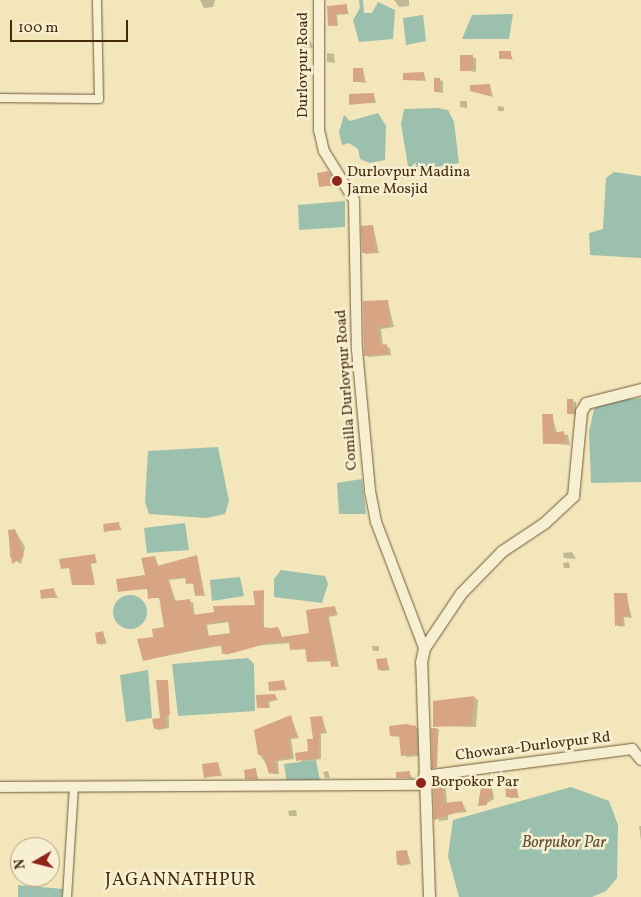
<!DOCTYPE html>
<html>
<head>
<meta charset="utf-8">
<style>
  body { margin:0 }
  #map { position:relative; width:641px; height:897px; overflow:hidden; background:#f2e6ba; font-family:Vollkorn,serif }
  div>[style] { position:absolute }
  .water>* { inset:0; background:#9bc0ae }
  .round { border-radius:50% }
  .shadow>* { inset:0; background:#0003 }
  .building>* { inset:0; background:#d8a584 }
  .roads { filter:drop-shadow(0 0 1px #705a38) drop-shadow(0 0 1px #705a38) }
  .minor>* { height:8px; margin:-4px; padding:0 4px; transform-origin:4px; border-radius:4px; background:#f7efd2 }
  .tertiary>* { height:10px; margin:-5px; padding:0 5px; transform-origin:5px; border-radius:5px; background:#f7efd2 }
  .secondary>* { height:11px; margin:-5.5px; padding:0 5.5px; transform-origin:5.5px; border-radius:5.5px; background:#f7efd2 }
  .dots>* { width:14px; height:14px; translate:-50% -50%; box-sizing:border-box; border:2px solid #f7efd2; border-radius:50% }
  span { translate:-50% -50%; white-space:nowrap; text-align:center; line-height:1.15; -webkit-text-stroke:5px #f7efd2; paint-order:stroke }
  .street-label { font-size:15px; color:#452b0c }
  .poi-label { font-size:15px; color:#452b0c }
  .left { translate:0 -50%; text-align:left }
  .water-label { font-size:16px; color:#5a5034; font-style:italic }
  .quarter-label { font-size:18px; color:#452b0c; letter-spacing:1px }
  .north { position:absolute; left:10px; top:837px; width:50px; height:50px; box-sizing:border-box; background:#f7efd2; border:1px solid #b0a183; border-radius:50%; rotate:262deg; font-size:14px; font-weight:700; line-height:20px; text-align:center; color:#452b0c }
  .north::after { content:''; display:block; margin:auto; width:18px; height:22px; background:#8f2418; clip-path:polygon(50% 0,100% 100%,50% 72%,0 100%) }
  .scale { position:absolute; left:10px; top:20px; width:118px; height:22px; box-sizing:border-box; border:2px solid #452b0c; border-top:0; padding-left:6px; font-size:15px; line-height:18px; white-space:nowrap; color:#452b0c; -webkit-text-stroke:4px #f7efd2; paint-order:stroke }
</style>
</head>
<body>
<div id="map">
  <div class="water">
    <div style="clip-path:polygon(359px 0,363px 0,364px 13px,372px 13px,378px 2px,395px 10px,393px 39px,359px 42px,353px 20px,360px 8px)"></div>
    <div style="clip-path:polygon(513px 14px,509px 39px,462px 39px,472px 15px)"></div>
    <div style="clip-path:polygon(423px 15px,426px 41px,406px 45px,403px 18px)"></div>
    <div style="clip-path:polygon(438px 108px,448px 110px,454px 122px,459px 163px,409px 172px,401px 124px,404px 109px)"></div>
    <div style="clip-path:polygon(378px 113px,386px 126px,385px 160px,370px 163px,360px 159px,358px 149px,349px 143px,342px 145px,339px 132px,344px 115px,350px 121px)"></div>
    <div style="clip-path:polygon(614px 172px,641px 176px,641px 258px,590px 255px,589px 233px,603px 229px,606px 178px)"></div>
    <div style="clip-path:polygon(345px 201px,345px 227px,299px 230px,298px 205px)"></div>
    <div style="clip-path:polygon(641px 398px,641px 482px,591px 483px,589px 432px,594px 409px,599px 402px)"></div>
    <div style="clip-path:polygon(218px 447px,229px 501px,225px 514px,206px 518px,149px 514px,145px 502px,148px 451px)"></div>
    <div style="clip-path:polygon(362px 479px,366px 514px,339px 514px,337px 483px)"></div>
    <div style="clip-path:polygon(185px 523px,189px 550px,147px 553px,144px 528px)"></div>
    <div style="clip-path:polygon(281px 570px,325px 576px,328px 584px,322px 603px,274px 597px,274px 579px)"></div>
    <div style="clip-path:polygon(240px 577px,244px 596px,212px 601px,210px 580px)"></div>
    <div class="round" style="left:113px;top:595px;width:34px;height:34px"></div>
    <div style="clip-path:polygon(248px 658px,254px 664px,255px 711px,178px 716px,172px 664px)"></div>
    <div style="clip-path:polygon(148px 670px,152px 718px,126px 722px,120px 675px)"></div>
    <div style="clip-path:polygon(316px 760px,320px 781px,287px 783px,284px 764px)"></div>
    <div style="clip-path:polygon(571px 787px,609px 801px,618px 825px,617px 878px,606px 891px,592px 897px,459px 897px,448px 856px,453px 820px)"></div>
    <div style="clip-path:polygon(18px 885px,63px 889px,62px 897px,18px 897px)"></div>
  </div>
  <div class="shadow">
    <div style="clip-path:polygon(200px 0,215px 0,213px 7px,204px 8px)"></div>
    <div style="clip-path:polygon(394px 0,409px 0,409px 6px,399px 7px)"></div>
    <div style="clip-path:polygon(328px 7px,346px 5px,349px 14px,337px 15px,338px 26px,332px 26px)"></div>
    <div style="clip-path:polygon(309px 37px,313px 48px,301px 47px)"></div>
    <div style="clip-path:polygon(510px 52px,513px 60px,500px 58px)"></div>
    <div style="clip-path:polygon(327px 53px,334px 54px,335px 63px,327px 62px)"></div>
    <div style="clip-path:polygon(462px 56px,476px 58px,476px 72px,462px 70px)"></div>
    <div style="clip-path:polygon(363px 69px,366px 83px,354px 81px)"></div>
    <div style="clip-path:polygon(424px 73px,426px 81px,405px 80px)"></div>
    <div style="clip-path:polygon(436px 79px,443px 81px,443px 93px,436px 92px)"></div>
    <div style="clip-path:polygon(490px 85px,493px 97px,472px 91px)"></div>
    <div style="clip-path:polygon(374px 95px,376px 103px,351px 104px)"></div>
    <div style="clip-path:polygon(460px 101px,467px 101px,467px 108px,460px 107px)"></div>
    <div style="clip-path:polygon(498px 106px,504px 107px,504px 111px,498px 111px)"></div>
    <div style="clip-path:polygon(328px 173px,331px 174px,338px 186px,320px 186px)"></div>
    <div style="clip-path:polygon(373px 226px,379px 253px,366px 254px,363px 252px)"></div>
    <div style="clip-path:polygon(388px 302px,394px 327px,381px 329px,383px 346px,390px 348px,391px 355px,369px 357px,366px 355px)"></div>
    <div style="clip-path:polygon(568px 400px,576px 402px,576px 415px,568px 413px)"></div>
    <div style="clip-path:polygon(552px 415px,557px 433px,568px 435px,570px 445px,544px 443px)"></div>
    <div style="clip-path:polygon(118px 523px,122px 530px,105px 531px)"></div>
    <div style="clip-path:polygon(15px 530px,25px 547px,21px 564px,10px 557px,9px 531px)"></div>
    <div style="clip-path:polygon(572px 552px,576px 559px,564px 558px,563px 553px)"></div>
    <div style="clip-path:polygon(95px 555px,97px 563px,91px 564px,95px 585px,73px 584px,70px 568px,62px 568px)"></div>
    <div style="clip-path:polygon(evenodd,197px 556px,205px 596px,196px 595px,195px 584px,187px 583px,186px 578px,169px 580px,176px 602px,193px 602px,195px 616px,256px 607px,264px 591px,264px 627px,280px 630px,281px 638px,310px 635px,307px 611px,335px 608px,338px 615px,329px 617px,339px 667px,332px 666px,331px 661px,311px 662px,307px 649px,294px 650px,291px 643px,252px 646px,226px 655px,222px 646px,213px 647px,144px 660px,165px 628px,161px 598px,150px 598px,148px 589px,119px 591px,146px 576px,155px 557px,159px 567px,197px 556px,229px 622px,231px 634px,209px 637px,207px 625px,229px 622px)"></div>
    <div style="clip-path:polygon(569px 562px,570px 568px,564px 568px,563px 563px)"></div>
    <div style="clip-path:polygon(54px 590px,58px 598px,42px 598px)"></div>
    <div style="clip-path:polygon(626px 595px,632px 618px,624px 617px,625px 626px,619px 627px)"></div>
    <div style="clip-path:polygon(103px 633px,107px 643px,101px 645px,98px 643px)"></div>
    <div style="clip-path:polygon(372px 646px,379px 646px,379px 651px,373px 651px)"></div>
    <div style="clip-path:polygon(386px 659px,390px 670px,382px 671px,379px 669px)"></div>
    <div style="clip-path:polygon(168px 681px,169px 728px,158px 730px,155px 728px,161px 719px)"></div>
    <div style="clip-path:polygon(283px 681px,287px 690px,271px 691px)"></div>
    <div style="clip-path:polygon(275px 695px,278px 700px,269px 702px,270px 708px,258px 708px)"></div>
    <div style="clip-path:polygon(474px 697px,478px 700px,476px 727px,435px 726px)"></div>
    <div style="clip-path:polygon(291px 717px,299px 738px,291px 739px,294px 759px,278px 761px,279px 774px,273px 774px,260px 755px)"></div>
    <div style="clip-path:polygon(322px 717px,327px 733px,321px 734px,321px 759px,300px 762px,310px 752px)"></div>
    <div style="clip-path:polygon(415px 727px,419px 729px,420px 756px,406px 757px,401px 737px,391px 736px)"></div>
    <div style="clip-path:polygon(432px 729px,439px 729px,435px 768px,433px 767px)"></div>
    <div style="clip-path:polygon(506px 749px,512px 749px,513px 753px,506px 754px)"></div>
    <div style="clip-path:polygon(218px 763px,222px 776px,205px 777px)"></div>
    <div style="clip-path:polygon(255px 769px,259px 780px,246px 778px)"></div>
    <div style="clip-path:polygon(328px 771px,330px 778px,325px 778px,323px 772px)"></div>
    <div style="clip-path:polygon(409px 772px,413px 779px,398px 777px)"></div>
    <div style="clip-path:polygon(453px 780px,457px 788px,446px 789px,447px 804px,462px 802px,467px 812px,448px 814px,448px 820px,439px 821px,434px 783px)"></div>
    <div style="clip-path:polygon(515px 780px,519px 798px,510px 798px,507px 796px)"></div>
    <div style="clip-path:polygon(491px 781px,494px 799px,482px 806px,479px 797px,484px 797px)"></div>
    <div style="clip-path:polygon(296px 810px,297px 816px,289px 816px,288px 811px)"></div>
    <div style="clip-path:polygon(639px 826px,641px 826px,641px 841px)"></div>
    <div style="clip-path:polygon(407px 851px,411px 864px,401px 866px,399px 864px)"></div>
  </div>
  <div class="building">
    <div style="clip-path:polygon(347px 4px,347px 13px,335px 14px,336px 25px,328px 26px,327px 6px)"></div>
    <div style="clip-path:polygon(309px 36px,310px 47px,300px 48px,299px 37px)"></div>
    <div style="clip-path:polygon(499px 51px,511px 51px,511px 59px,499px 59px)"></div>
    <div style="clip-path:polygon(460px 55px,473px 55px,473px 71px,460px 71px)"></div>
    <div style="clip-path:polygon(353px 68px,363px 68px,363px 82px,353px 82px)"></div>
    <div style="clip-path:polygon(424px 72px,424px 80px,403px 80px,403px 73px)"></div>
    <div style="clip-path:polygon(434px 78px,440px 78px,440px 92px,434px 92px)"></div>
    <div style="clip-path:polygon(490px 84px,490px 96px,470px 91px,470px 85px)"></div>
    <div style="clip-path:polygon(374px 93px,374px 102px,349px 105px,349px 94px)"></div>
    <div style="clip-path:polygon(328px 171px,336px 185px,319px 187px,317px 173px)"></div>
    <div style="clip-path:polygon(373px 225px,376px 252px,362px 253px,361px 226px)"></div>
    <div style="clip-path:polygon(388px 300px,390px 326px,378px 327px,380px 345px,387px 344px,388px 354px,364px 356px,363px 301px)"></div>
    <div style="clip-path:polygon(567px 399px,573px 399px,573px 414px,567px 414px)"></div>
    <div style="clip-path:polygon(542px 414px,553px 414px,553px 433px,564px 431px,566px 443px,543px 444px)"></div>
    <div style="clip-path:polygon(119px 522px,120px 529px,104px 532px,103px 524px)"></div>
    <div style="clip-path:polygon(15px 529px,24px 556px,12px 564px,8px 530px)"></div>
    <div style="clip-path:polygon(95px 554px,96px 563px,90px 563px,94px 585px,72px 585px,69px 568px,61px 569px,59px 559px)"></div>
    <div style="clip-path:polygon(evenodd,197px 555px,203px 595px,195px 596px,193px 583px,186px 584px,185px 577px,168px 579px,174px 601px,190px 599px,192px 615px,214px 612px,213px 606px,255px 605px,253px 591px,264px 590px,262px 624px,265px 629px,278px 627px,282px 637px,309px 633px,306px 610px,335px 606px,336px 614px,327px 616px,337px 666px,331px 667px,330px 660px,307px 662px,305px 648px,290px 650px,289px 642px,272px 642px,233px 653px,222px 654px,221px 645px,210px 646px,143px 661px,137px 639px,153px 637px,152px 629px,164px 627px,159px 597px,148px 599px,147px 588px,118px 592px,116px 579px,145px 575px,141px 558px,155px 556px,157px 566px,197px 555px,228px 621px,230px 633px,207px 636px,205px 624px,228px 621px)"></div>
    <div style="clip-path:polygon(54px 588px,55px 597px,41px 599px,40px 590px)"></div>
    <div style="clip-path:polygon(614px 593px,627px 593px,630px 617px,622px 617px,623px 625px,615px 626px)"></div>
    <div style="clip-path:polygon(103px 631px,105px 642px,97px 644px,95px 633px)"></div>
    <div style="clip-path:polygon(387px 658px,388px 669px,378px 670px,376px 659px)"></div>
    <div style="clip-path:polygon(156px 680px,168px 680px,170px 715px,165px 715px,167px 727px,154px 729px,152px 719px,160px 718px)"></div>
    <div style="clip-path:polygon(284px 680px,285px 689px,269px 691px,268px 682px)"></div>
    <div style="clip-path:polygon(275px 694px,276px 699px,267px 701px,268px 707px,257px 708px,256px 695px)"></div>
    <div style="clip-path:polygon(474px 696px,472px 725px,433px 727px,433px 701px)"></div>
    <div style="clip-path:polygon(291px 715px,297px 737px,289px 738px,291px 758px,275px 760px,277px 772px,269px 774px,263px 755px,258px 755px,254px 730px)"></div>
    <div style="clip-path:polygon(322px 716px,324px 732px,319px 732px,319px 758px,296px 761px,295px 753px,308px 751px,307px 739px,313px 739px,310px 717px)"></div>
    <div style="clip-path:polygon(406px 724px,416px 726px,417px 754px,401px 756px,399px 735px,390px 736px,389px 726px)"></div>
    <div style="clip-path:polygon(431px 728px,437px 728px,438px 737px,437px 767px,432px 768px)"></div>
    <div style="clip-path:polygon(218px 762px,220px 775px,204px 778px,202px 764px)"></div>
    <div style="clip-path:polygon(256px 768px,257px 779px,245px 779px,244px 770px)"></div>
    <div style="clip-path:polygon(410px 771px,410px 778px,396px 778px,396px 772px)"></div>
    <div style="clip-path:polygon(453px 779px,454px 786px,443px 787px,444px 803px,462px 801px,464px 810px,434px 820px,433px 782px)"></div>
    <div style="clip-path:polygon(505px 779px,516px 779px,517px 797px,506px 797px)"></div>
    <div style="clip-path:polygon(482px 780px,491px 780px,492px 798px,487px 798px,487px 805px,478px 806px)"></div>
    <div style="clip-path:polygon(407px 850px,409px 863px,397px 865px,396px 851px)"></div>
  </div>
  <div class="roads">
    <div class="minor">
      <div style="left:0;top:98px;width:99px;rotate:0.6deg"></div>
      <div style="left:99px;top:99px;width:99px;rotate:-91.2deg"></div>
      <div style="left:67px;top:897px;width:110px;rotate:-86.4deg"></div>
    </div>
    <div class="tertiary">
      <div style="left:319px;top:0;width:130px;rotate:90deg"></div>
      <div style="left:319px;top:130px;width:22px;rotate:77deg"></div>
      <div style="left:324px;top:151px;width:57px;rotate:58.5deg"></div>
      <div style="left:354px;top:200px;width:150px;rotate:88.9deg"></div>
      <div style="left:357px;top:350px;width:142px;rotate:84.7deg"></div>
      <div style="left:370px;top:491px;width:32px;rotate:79deg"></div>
      <div style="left:376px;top:522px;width:135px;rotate:69.1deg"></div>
      <div style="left:424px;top:776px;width:210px;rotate:-7.4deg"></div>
      <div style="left:632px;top:749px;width:14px;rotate:51deg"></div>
      <div style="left:0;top:787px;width:424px;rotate:-0.3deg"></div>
    </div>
    <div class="secondary">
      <div style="left:429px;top:897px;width:235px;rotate:-91.9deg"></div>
      <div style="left:421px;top:662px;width:14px;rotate:-78deg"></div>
      <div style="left:424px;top:648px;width:66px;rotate:-56.1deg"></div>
      <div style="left:461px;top:593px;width:59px;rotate:-45.7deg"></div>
      <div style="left:502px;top:551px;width:50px;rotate:-33.7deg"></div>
      <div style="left:544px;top:523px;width:40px;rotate:-43deg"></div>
      <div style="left:573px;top:496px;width:85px;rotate:-84.6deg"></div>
      <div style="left:581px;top:411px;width:9px;rotate:-58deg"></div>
      <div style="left:586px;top:403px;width:57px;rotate:-14.3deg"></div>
    </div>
  </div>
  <div class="dots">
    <div style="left:337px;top:181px;background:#8f2418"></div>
    <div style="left:421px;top:783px;background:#8f2418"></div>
  </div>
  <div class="street-label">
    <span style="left:304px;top:65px;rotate:-90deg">Durlovpur Road</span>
    <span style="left:347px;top:390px;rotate:-94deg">Comilla Durlovpur Road</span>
    <span style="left:533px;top:747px;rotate:-7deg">Chowara-Durlovpur Rd</span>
  </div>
  <div class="poi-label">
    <span class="left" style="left:347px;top:181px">Durlovpur Madina<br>Jame Mosjid</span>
    <span class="left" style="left:431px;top:783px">Borpokor Par</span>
  </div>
  <div class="water-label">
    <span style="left:564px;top:843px">Borpukor Par</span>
  </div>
  <div class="quarter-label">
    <span style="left:181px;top:881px">JAGANNATHPUR</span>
  </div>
  <div class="north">N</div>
  <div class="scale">100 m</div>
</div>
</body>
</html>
